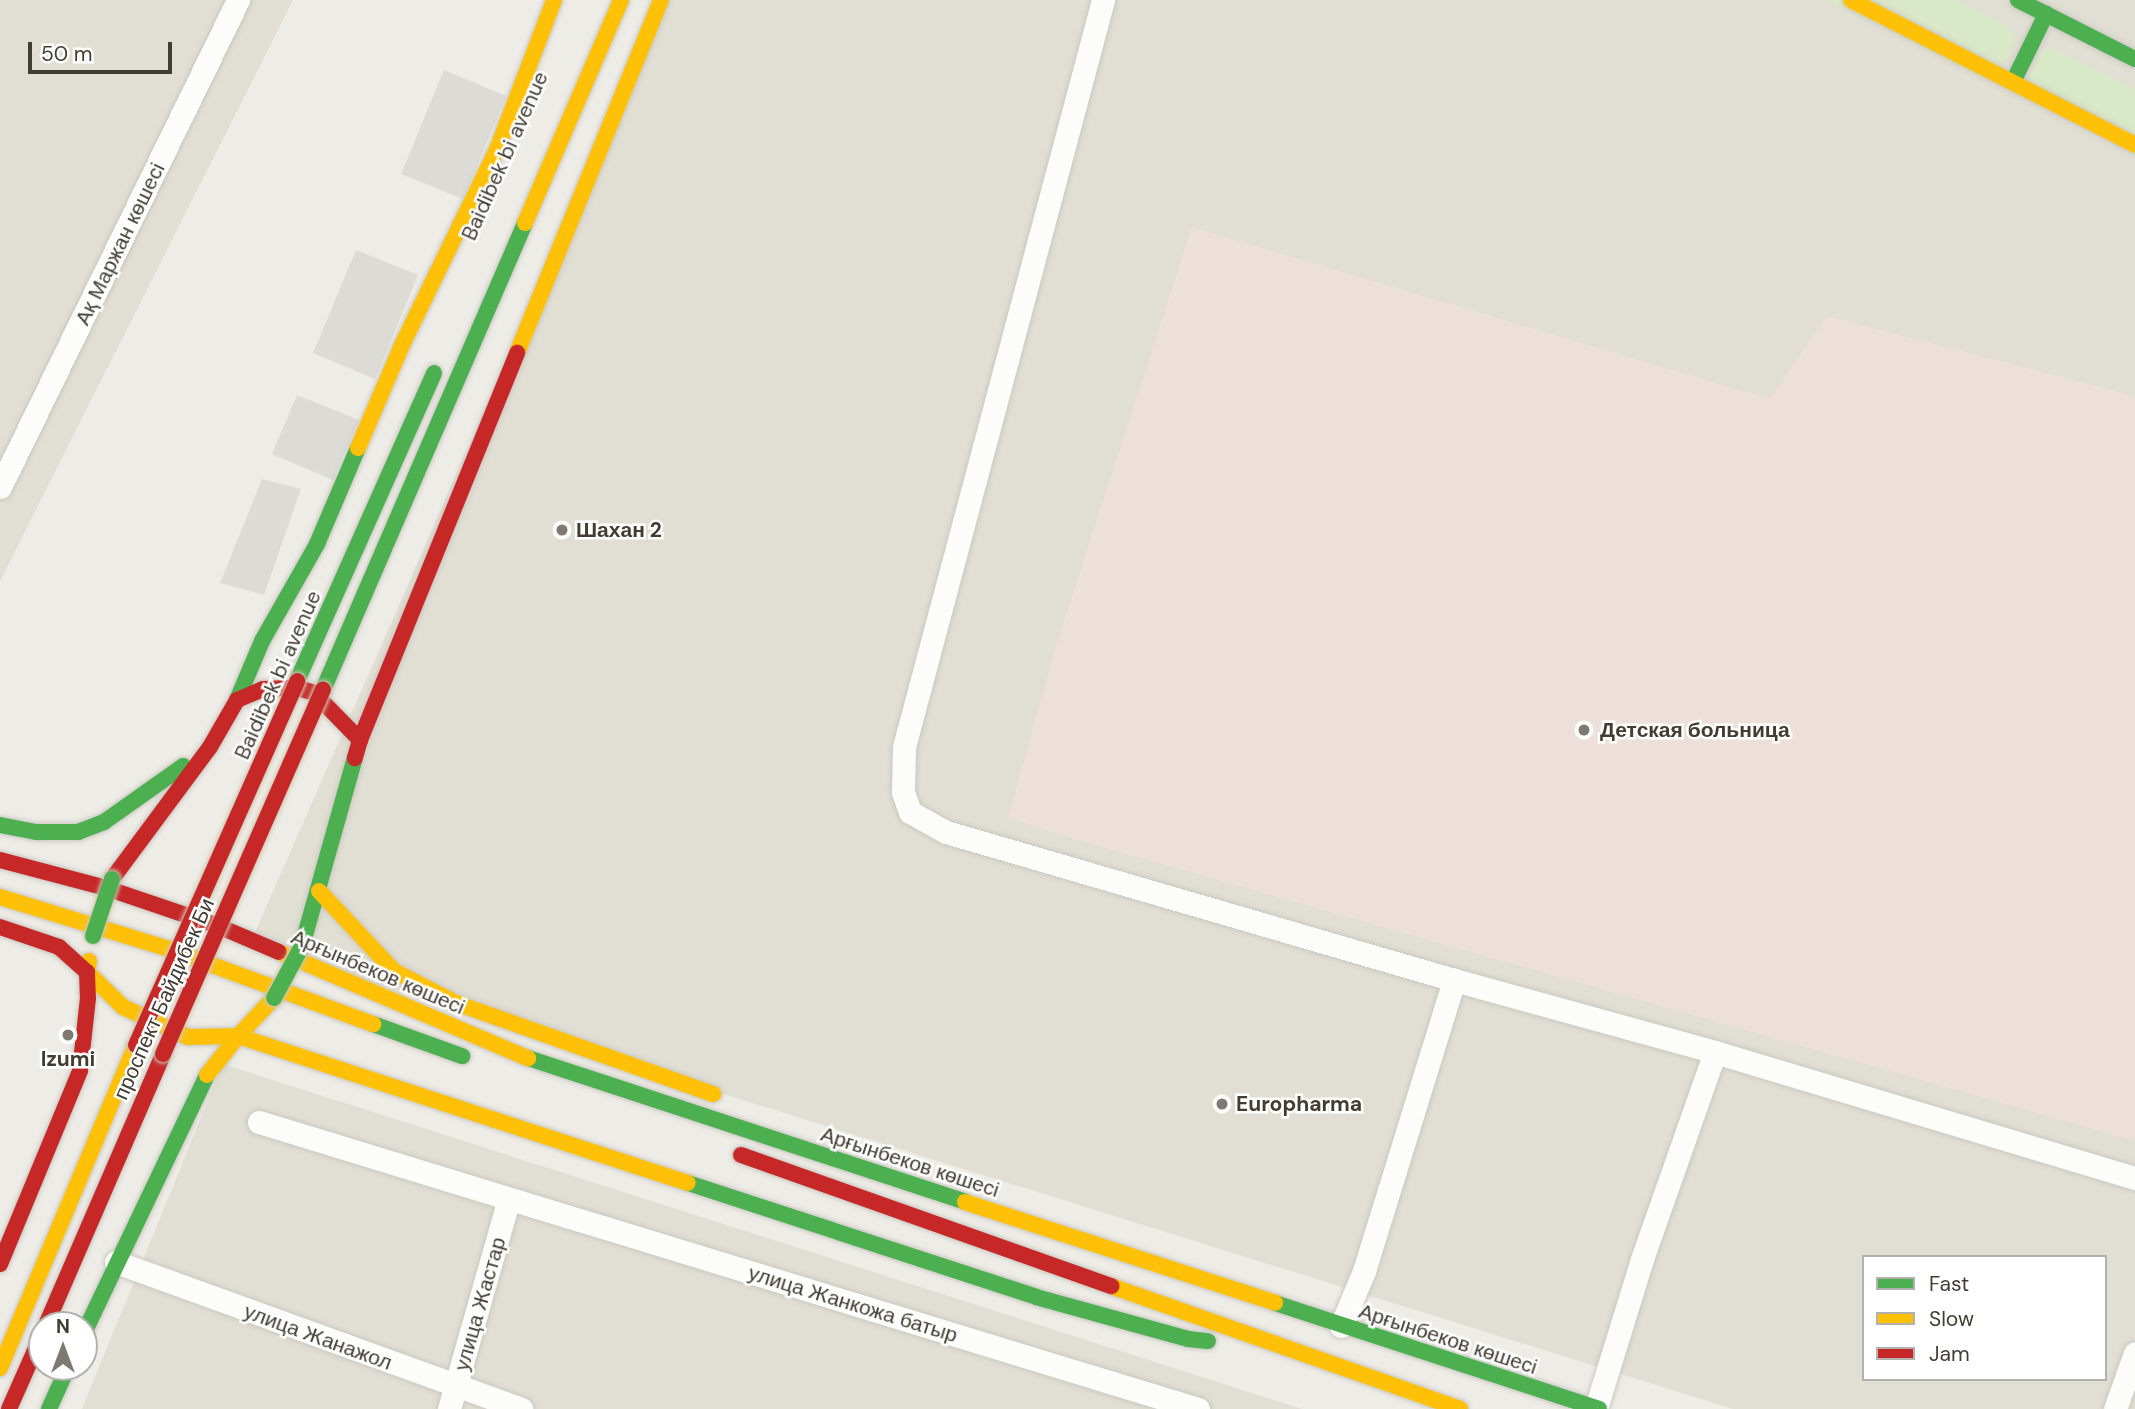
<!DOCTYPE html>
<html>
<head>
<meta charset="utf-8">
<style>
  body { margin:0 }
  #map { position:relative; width:2135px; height:1409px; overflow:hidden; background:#eeece6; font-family:"DM Sans",sans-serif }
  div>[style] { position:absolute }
  .residential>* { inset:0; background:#e1ded3 }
  .medical>* { inset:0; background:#ede0da }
  .green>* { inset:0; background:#d9e8c6 }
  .parking>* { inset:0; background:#dddbd6 }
  .roads { filter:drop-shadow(0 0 2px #cac8c2) drop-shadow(0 0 2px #cac8c2) }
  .street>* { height:23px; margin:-11.5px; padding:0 11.5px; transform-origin:11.5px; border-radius:11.5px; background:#fcfcfb }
  .fast>* { height:16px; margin:-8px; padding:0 8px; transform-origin:8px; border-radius:8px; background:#4caf50 }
  .slow>* { height:16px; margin:-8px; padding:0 8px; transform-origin:8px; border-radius:8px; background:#ffc107 }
  .jam>* { height:16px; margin:-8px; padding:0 8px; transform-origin:8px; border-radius:8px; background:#c62828 }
  .bridges { filter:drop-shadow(0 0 2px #cfc8b4) drop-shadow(0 0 2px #cfc8b4) }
  .fast-bridge>* { height:16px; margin:-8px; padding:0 8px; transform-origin:8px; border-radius:8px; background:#4caf50 }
  .jam-bridge>* { height:16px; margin:-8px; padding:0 8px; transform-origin:8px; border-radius:8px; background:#c62828 }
  .dots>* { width:19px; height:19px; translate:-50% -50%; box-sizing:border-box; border:4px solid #fff; border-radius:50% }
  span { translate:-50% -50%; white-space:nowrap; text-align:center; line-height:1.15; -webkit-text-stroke:5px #fff; paint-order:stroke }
  .street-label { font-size:21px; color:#423d33 }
  .poi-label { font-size:21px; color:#423d33; font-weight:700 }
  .left { translate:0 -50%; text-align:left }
  .legend { position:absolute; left:1862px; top:1255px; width:245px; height:126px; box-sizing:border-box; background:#fff; border:2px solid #b3b1ad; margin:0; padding:9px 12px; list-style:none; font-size:21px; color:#423d33 }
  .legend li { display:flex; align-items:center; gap:14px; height:35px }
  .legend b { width:35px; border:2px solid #b3b1ad }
  .north { position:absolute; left:28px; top:1311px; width:70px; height:70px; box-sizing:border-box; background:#fff; border:2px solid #b3b1ad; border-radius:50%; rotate:0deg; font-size:19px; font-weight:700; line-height:28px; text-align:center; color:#423d33 }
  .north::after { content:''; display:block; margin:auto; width:24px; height:32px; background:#7e7a72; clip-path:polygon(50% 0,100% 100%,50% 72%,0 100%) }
  .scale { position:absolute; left:28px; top:42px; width:144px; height:32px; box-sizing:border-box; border:4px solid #423d33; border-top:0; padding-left:9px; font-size:21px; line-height:24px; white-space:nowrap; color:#423d33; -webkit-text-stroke:5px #fff; paint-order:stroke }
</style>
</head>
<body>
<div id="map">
  <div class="residential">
    <div style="clip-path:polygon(0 0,293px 0,0 581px)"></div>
    <div style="clip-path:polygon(evenodd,665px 0,2135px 0,2135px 1409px,1733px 1409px,249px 946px,665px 0,1864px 1257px,2105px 1257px,2105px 1379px,1864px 1379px,1864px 1257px)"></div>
    <div style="clip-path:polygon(223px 1064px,1302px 1409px,82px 1409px)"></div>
  </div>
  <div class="medical">
    <div style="clip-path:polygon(1192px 227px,1770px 399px,1827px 316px,2135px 396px,2135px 1141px,1074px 839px,1008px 817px,1057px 643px)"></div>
  </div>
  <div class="green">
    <div style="clip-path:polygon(1827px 0,1956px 0,2008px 26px,2016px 42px,1999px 70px,1981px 78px)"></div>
    <div style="clip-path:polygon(2054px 49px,2135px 89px,2135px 155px,2024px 87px,2041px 51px)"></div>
  </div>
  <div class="parking">
    <div style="clip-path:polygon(444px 70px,506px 96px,463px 199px,401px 174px)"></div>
    <div style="clip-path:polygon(356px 250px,418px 275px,375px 379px,313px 353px)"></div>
    <div style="clip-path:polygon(297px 395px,359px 420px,333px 480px,272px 454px)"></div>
    <div style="clip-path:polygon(262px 479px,301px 489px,264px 595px,220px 583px)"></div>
  </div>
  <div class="roads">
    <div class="street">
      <div style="left:1103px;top:0;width:773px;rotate:104.92deg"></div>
      <div style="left:904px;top:747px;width:45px;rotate:91.3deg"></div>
      <div style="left:903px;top:792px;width:21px;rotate:71deg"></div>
      <div style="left:910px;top:812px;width:41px;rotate:29.1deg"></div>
      <div style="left:946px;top:832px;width:529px;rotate:16.24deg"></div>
      <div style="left:1454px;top:980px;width:271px;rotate:15.4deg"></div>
      <div style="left:1715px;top:1052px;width:438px;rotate:16.7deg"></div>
      <div style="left:0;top:487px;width:542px;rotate:-63.95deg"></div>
      <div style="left:259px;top:1122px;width:982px;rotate:17deg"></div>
      <div style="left:116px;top:1262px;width:431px;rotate:19.9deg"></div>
      <div style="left:1341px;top:1326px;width:60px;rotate:-67.3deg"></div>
      <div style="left:1364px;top:1271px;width:305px;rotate:-72.8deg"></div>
      <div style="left:1596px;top:1408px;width:156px;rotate:-72.8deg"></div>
      <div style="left:1642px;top:1259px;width:219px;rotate:-70.6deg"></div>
      <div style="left:449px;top:1409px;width:218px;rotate:-74.1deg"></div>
      <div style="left:2115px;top:1409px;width:59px;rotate:-70.3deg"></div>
    </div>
    <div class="fast">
      <div style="left:2018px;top:0;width:131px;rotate:26.8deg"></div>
      <div style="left:2013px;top:82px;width:76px;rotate:-64.1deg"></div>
      <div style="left:297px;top:681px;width:337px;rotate:-66deg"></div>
      <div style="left:323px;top:690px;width:509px;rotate:-66.61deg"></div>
      <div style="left:237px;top:700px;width:64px;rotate:-67deg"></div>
      <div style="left:262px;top:641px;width:112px;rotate:-60.4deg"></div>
      <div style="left:317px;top:544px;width:104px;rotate:-66.9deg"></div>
      <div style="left:0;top:825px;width:38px;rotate:11deg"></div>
      <div style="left:37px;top:832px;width:41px"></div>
      <div style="left:78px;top:832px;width:28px;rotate:-21deg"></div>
      <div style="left:104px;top:822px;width:97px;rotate:-35.3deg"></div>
      <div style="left:302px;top:946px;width:195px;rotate:-74.3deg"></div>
      <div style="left:373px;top:1024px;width:95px;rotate:19.8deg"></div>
      <div style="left:528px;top:1058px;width:460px;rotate:18.2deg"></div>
      <div style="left:688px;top:1183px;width:366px;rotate:18.1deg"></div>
      <div style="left:1036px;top:1297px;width:158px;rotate:15.4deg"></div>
      <div style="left:1188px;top:1339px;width:20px;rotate:6deg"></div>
      <div style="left:1275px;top:1303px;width:341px;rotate:18.1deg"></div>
      <div style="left:84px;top:1333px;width:286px;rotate:-64.5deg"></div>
      <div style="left:49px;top:1409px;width:46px;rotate:-65.7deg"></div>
    </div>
    <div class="slow">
      <div style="left:1851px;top:0;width:319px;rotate:27deg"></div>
      <div style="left:525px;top:223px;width:243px;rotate:-66.7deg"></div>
      <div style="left:517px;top:353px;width:381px;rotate:-67.8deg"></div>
      <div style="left:358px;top:448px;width:114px;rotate:-66.8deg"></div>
      <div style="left:403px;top:343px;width:218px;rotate:-64.1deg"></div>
      <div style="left:498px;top:147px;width:157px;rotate:-69.1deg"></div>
      <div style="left:319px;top:891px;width:110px;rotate:46.8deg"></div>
      <div style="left:394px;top:971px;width:70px;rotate:27.3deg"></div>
      <div style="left:456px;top:1003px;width:273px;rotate:19.5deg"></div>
      <div style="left:0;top:897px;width:174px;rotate:17.1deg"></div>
      <div style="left:166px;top:948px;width:221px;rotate:20.2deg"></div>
      <div style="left:279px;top:952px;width:271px;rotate:23.1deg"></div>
      <div style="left:89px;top:961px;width:11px;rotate:100deg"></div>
      <div style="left:87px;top:972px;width:50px;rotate:44.2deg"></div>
      <div style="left:123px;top:1007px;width:72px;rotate:24.8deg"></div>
      <div style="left:188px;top:1037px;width:50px;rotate:-1.1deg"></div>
      <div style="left:238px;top:1036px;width:52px;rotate:-46.5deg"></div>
      <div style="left:207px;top:1075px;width:50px;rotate:-51.5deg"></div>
      <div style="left:238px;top:1036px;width:473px;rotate:18.1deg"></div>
      <div style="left:965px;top:1202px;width:326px;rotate:18deg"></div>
      <div style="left:1111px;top:1286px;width:370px;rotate:19.4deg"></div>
      <div style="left:0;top:1368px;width:350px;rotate:-67.2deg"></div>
    </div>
    <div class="jam">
      <div style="left:360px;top:740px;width:418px;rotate:-67.9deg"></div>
      <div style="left:0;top:860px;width:110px;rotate:14.8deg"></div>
      <div style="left:106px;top:888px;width:118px;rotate:18.7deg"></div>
      <div style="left:218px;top:926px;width:66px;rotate:23.1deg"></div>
      <div style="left:112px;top:879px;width:164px;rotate:-53.4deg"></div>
      <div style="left:210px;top:747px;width:54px;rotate:-60.1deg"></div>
      <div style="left:237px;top:700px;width:28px;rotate:-23deg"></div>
      <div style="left:263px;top:689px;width:35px;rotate:-2deg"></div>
      <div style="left:298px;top:688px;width:17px;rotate:17deg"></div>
      <div style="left:314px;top:693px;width:66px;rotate:45.6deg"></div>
      <div style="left:360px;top:740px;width:19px;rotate:106deg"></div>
      <div style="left:0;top:927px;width:62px;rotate:18.7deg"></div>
      <div style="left:59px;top:947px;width:38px;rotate:42deg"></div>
      <div style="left:87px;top:972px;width:26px;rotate:88deg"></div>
      <div style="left:88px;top:998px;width:73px;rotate:96.3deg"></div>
      <div style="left:80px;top:1071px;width:209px;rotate:112.5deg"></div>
      <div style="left:741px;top:1155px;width:393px;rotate:19.5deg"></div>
      <div style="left:46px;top:1325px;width:295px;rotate:-66.6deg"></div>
      <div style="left:9px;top:1409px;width:77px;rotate:-66.1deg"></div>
    </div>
  </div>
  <div class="bridges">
    <div class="fast-bridge">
      <div style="left:93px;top:936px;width:60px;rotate:-71.6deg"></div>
      <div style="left:274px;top:998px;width:59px;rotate:-61.7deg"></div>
    </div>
    <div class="jam-bridge">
      <div style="left:136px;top:1045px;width:398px;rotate:-66.1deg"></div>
      <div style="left:163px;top:1054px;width:398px;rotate:-66.3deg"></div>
    </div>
  </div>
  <div class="dots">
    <div style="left:562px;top:530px;background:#7e7a72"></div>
    <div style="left:1584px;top:730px;background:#7e7a72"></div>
    <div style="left:68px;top:1035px;background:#7e7a72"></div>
    <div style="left:1222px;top:1104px;background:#7e7a72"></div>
  </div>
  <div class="street-label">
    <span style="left:505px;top:156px;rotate:-66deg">Baidibek bi avenue</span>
    <span style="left:120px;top:244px;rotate:-64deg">Ақ Маржан көшесі</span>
    <span style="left:278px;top:675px;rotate:-66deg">Baidibek bi avenue</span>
    <span style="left:378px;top:972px;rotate:23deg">Арғынбеков көшесі</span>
    <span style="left:164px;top:999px;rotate:-66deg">проспект Байдибек Би</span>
    <span style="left:910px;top:1162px;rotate:18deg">Арғынбеков көшесі</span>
    <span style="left:480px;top:1304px;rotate:-74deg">улица Жастар</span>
    <span style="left:853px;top:1304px;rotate:17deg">улица Жанкожа батыр</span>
    <span style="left:318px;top:1337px;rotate:20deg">улица Жанажол</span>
    <span style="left:1448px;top:1339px;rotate:18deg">Арғынбеков көшесі</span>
  </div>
  <div class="poi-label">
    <span class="left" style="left:576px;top:530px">Шахан 2</span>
    <span class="left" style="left:1600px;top:730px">Детская больница</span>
    <span style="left:68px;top:1059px">Izumi</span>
    <span class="left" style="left:1236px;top:1104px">Europharma</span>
  </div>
  <ul class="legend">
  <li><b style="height:9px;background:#4caf50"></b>Fast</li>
  <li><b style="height:9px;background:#ffc107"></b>Slow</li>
  <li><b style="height:9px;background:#c62828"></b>Jam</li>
  </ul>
  <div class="north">N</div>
  <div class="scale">50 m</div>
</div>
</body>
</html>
